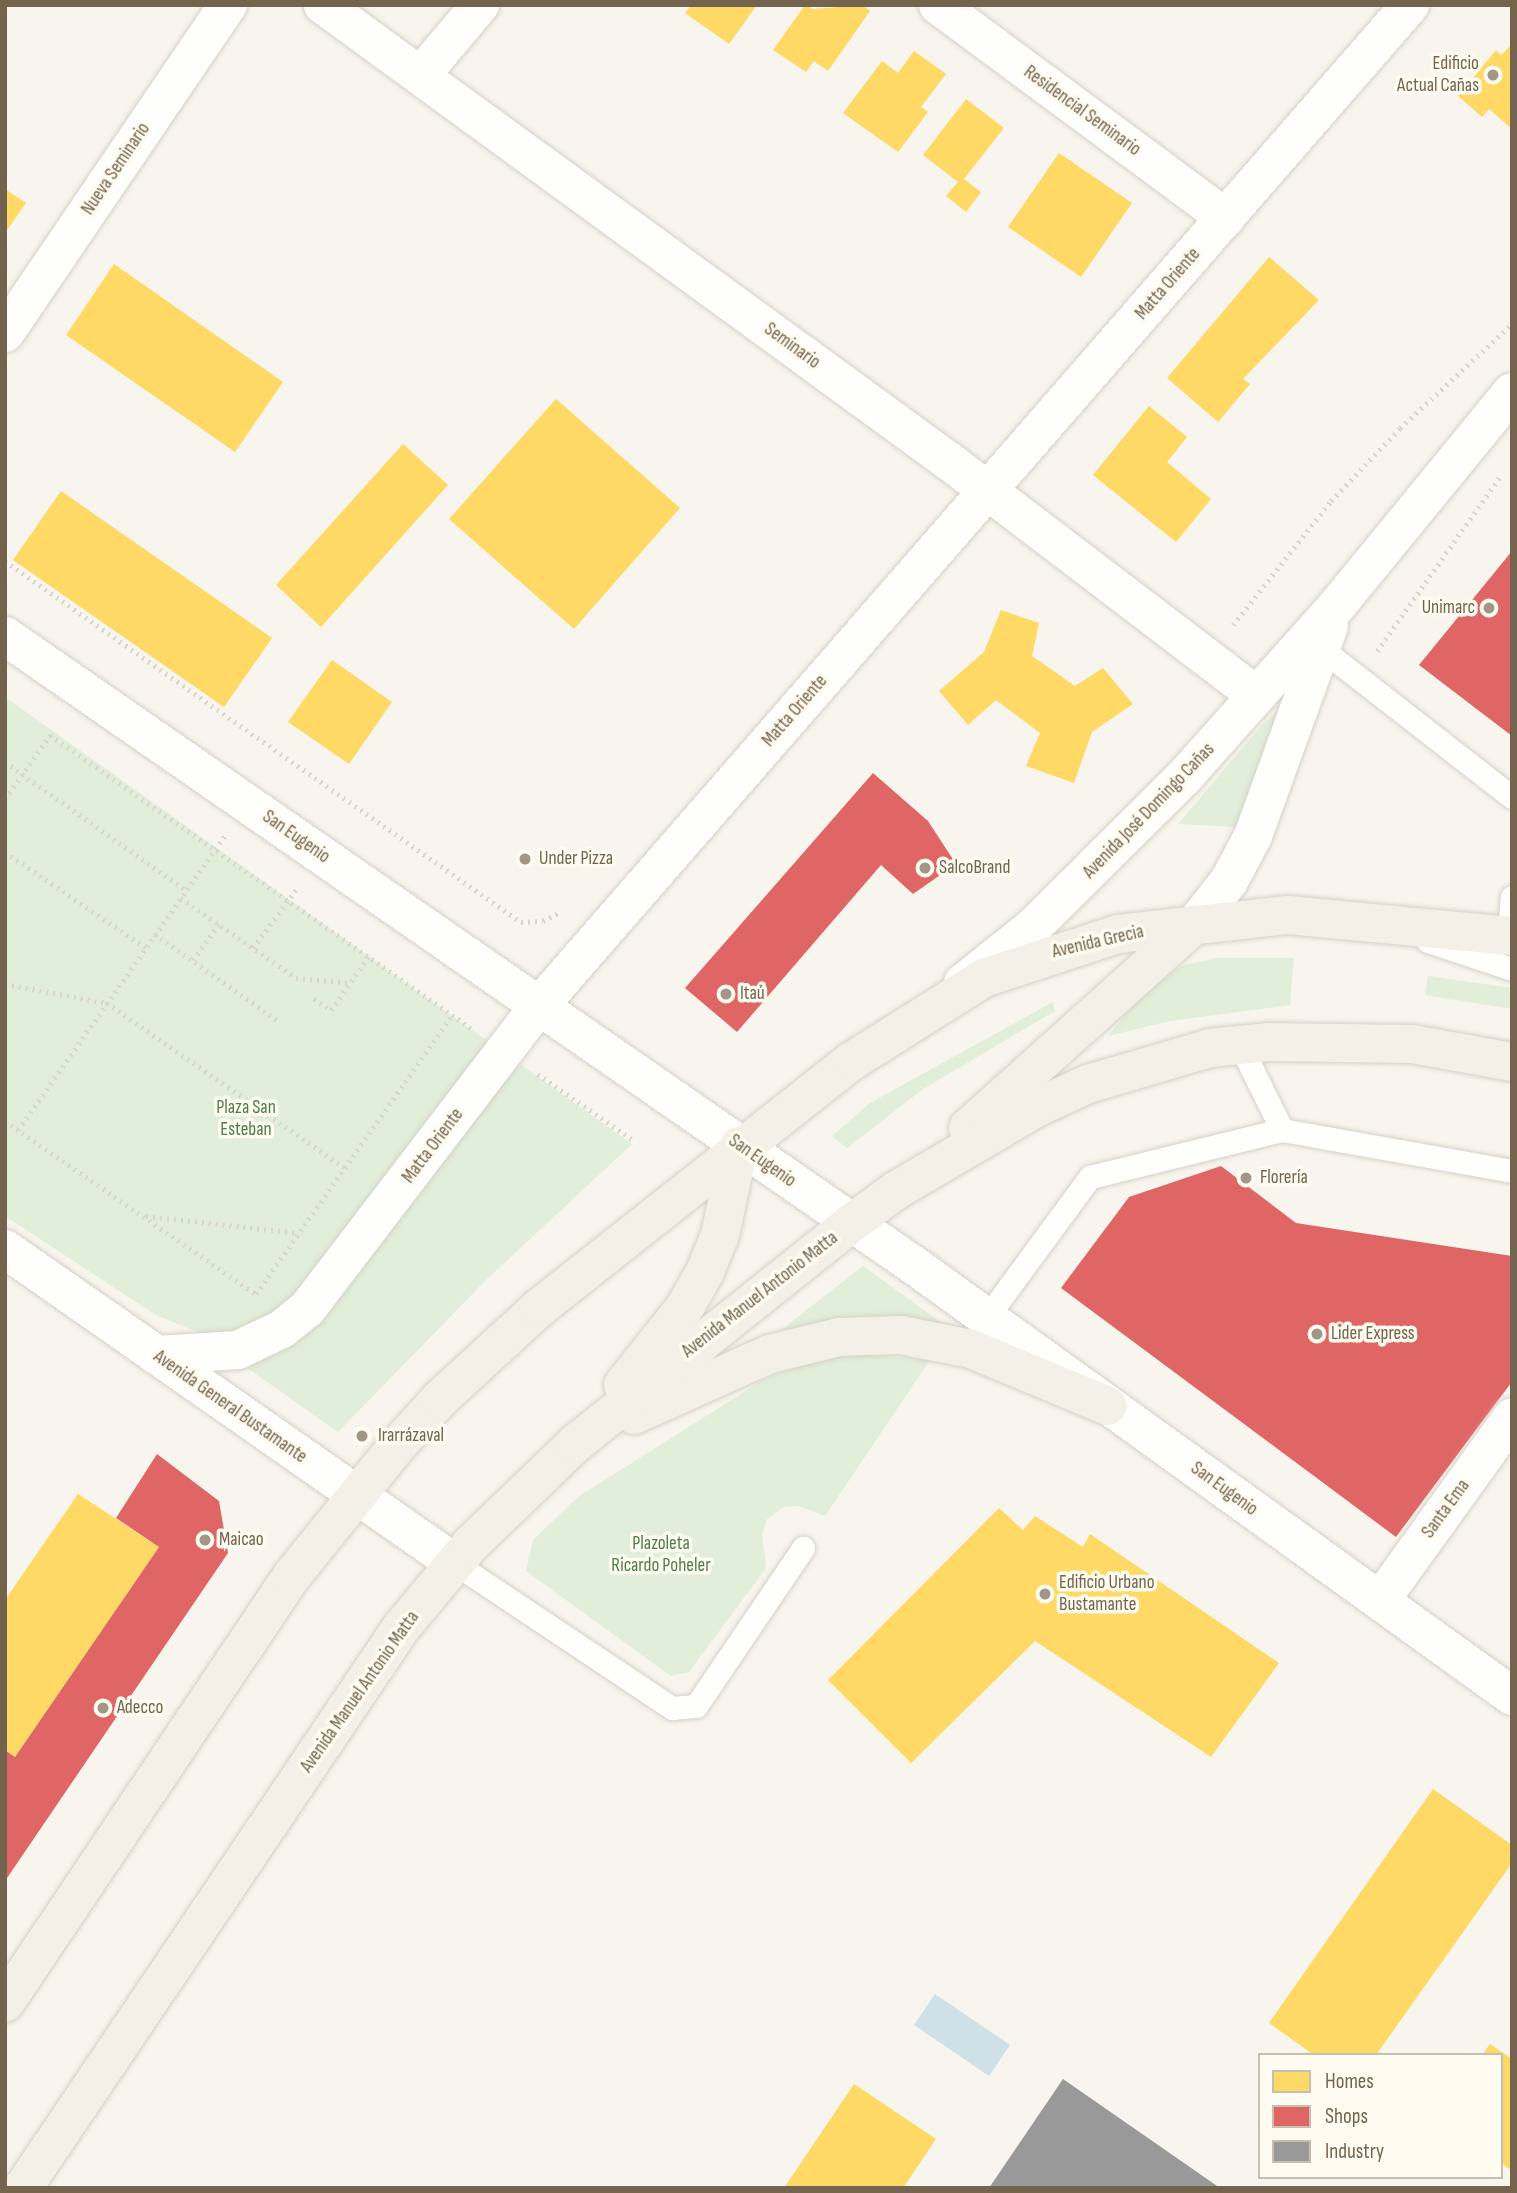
<!DOCTYPE html>
<html>
<head>
<meta charset="utf-8">
<style>
  body { margin:0 }
  #map { position:relative; width:1517px; height:2193px; overflow:hidden; background:#f7f5ed; font-family:"Sofia Sans Condensed",sans-serif }
  div>[style] { position:absolute }
  .green>* { inset:0; background:#e1eed9 }
  .water>* { inset:0; background:#d0e0e7 }
  .homes>* { inset:0; background:#ffd966 }
  .shops>* { inset:0; background:#e06666 }
  .industry>* { inset:0; background:#999 }
  .path>* { height:4.5px; margin-top:-2.25px; transform-origin:0; background:repeating-linear-gradient(90deg,#dad5cf 0 2px,transparent 0 7px) }
  .roads { filter:drop-shadow(0 0 2px #d5d1c8) drop-shadow(0 0 2px #d5d1c8) }
  .service>* { height:23px; margin:-11.5px; padding:0 11.5px; transform-origin:11.5px; border-radius:11.5px; background:#fefefc }
  .minor>* { height:38px; margin:-19px; padding:0 19px; transform-origin:19px; border-radius:19px; background:#fefefc }
  .tertiary>* { height:38px; margin:-19px; padding:0 19px; transform-origin:19px; border-radius:19px; background:#fefefc }
  .secondary>* { height:38px; margin:-19px; padding:0 19px; transform-origin:19px; border-radius:19px; background:#fefefc }
  .primary>* { height:38px; margin:-19px; padding:0 19px; transform-origin:19px; border-radius:19px; background:#f2f0e7 }
  .dots>* { width:19px; height:19px; translate:-50% -50%; box-sizing:border-box; border:4px solid #fefbf0; border-radius:50% }
  span { translate:-50% -50%; white-space:nowrap; text-align:center; line-height:1.15; -webkit-text-stroke:7px #fefbf0; paint-order:stroke }
  .poi-label { font-size:19px; color:#74644e }
  .right { translate:-100% -50%; text-align:right }
  .left { translate:0 -50%; text-align:left }
  .street-label { font-size:19px; color:#74644e }
  .park-label { font-size:19px; color:#4f7e4a }
  .frame { position:absolute; inset:0; border:7px solid #74644e; pointer-events:none }
  .legend { position:absolute; left:1258px; top:2053px; width:245px; height:126px; box-sizing:border-box; background:#fefbf0; border:2px solid #c7bfaf; margin:0; padding:9px 12px; list-style:none; font-size:21px; color:#74644e }
  .legend li { display:flex; align-items:center; gap:14px; height:35px }
  .legend b { width:35px; border:2px solid #c7bfaf }
</style>
</head>
<body>
<div id="map">
  <div class="green">
    <div style="clip-path:polygon(5px 697px,632px 1144px,485px 1281px,338px 1432px,195px 1331px,156px 1315px,5px 1216px)"></div>
    <div style="clip-path:polygon(1287px 702px,1236px 827px,1178px 824px,1262px 725px)"></div>
    <div style="clip-path:polygon(1218px 958px,1294px 958px,1290px 1005px,1170px 1021px,1108px 1036px,1145px 991px,1183px 965px)"></div>
    <div style="clip-path:polygon(1428px 976px,1512px 988px,1512px 1009px,1425px 995px)"></div>
    <div style="clip-path:polygon(1053px 1002px,1055px 1011px,923px 1089px,847px 1148px,832px 1136px,870px 1103px)"></div>
    <div style="clip-path:polygon(863px 1266px,946px 1326px,869px 1317px,781px 1330px)"></div>
    <div style="clip-path:polygon(852px 1353px,930px 1360px,825px 1516px,799px 1506px,784px 1507px,767px 1519px,762px 1534px,766px 1568px,689px 1672px,671px 1676px,526px 1571px,533px 1540px,578px 1497px,763px 1380px,805px 1362px)"></div>
  </div>
  <div class="water">
    <div style="clip-path:polygon(935px 1994px,1010px 2045px,989px 2076px,914px 2025px)"></div>
  </div>
  <div class="homes">
    <div style="clip-path:polygon(691px 5px,757px 5px,729px 44px,685px 13px)"></div>
    <div style="clip-path:polygon(805px 5px,813px 9px,862px 5px,870px 11px,828px 71px,814px 61px,806px 72px,773px 50px)"></div>
    <div style="clip-path:polygon(1512px 44px,1512px 129px,1489px 109px,1482px 117px,1458px 96px,1496px 50px,1501px 55px)"></div>
    <div style="clip-path:polygon(914px 51px,946px 74px,921px 107px,928px 112px,898px 152px,843px 113px,882px 61px,898px 73px)"></div>
    <div style="clip-path:polygon(966px 99px,1004px 128px,964px 179px,981px 192px,966px 212px,946px 196px,958px 182px,923px 155px)"></div>
    <div style="clip-path:polygon(1059px 153px,1132px 203px,1081px 277px,1008px 227px)"></div>
    <div style="clip-path:polygon(5px 189px,26px 203px,5px 233px)"></div>
    <div style="clip-path:polygon(1269px 257px,1319px 300px,1243px 379px,1250px 384px,1218px 422px,1167px 378px)"></div>
    <div style="clip-path:polygon(114px 264px,283px 382px,235px 452px,66px 335px)"></div>
    <div style="clip-path:polygon(556px 399px,680px 508px,574px 629px,449px 519px)"></div>
    <div style="clip-path:polygon(1149px 406px,1187px 437px,1167px 462px,1211px 499px,1176px 542px,1093px 475px)"></div>
    <div style="clip-path:polygon(403px 444px,448px 485px,321px 627px,276px 585px)"></div>
    <div style="clip-path:polygon(61px 491px,272px 638px,224px 707px,13px 560px)"></div>
    <div style="clip-path:polygon(1001px 610px,1039px 623px,1032px 656px,1075px 686px,1103px 668px,1133px 704px,1092px 732px,1074px 783px,1026px 766px,1040px 733px,996px 700px,968px 725px,939px 691px,984px 652px)"></div>
    <div style="clip-path:polygon(332px 660px,392px 702px,349px 764px,288px 722px)"></div>
    <div style="clip-path:polygon(78px 1494px,159px 1547px,15px 1757px,5px 1750px,5px 1600px)"></div>
    <div style="clip-path:polygon(999px 1508px,1023px 1530px,1035px 1516px,1083px 1547px,1090px 1534px,1279px 1663px,1211px 1757px,1035px 1641px,911px 1763px,828px 1680px)"></div>
    <div style="clip-path:polygon(1433px 1789px,1512px 1845px,1512px 1863px,1376px 2055px,1314px 2055px,1269px 2023px)"></div>
    <div style="clip-path:polygon(1490px 2044px,1512px 2059px,1512px 2171px,1501px 2163px,1501px 2055px,1482px 2055px)"></div>
    <div style="clip-path:polygon(854px 2084px,936px 2139px,903px 2188px,784px 2188px)"></div>
  </div>
  <div class="shops">
    <div style="clip-path:polygon(1512px 551px,1512px 736px,1419px 665px)"></div>
    <div style="clip-path:polygon(873px 773px,928px 821px,956px 864px,913px 894px,881px 865px,737px 1032px,685px 988px)"></div>
    <div style="clip-path:polygon(1221px 1166px,1296px 1223px,1512px 1256px,1511px 1383px,1396px 1537px,1061px 1288px,1129px 1197px)"></div>
    <div style="clip-path:polygon(157px 1454px,219px 1501px,228px 1553px,5px 1881px,5px 1750px,15px 1757px,159px 1547px,116px 1518px)"></div>
  </div>
  <div class="industry">
    <div style="clip-path:polygon(1063px 2079px,1220px 2188px,989px 2188px)"></div>
  </div>
  <div class="path">
    <div style="left:5px;top:561px;width:630px;rotate:34.98deg"></div>
    <div style="left:521px;top:922px;width:22px;rotate:-3deg"></div>
    <div style="left:543px;top:921px;width:17px;rotate:-28deg"></div>
    <div style="left:1233px;top:625px;width:158px;rotate:-51.7deg"></div>
    <div style="left:1331px;top:501px;width:100px;rotate:-46.6deg"></div>
    <div style="left:1400px;top:428px;width:153px;rotate:-42.9deg"></div>
    <div style="left:1377px;top:651px;width:215px;rotate:-54.8deg"></div>
    <div style="left:5px;top:762px;width:222px;rotate:35.3deg"></div>
    <div style="left:5px;top:799px;width:78px;rotate:-54.9deg"></div>
    <div style="left:50px;top:735px;width:513px;rotate:34.84deg"></div>
    <div style="left:5px;top:852px;width:171px;rotate:34.2deg"></div>
    <div style="left:181px;top:898px;width:140px;rotate:34.8deg"></div>
    <div style="left:296px;top:978px;width:54px;rotate:5.3deg"></div>
    <div style="left:155px;top:934px;width:149px;rotate:35.2deg"></div>
    <div style="left:253px;top:948px;width:76px;rotate:-53.6deg"></div>
    <div style="left:193px;top:960px;width:44px;rotate:-54.2deg"></div>
    <div style="left:5px;top:984px;width:104px;rotate:10.6deg"></div>
    <div style="left:107px;top:1003px;width:290px;rotate:34.7deg"></div>
    <div style="left:314px;top:999px;width:20px;rotate:33deg"></div>
    <div style="left:331px;top:1010px;width:65px;rotate:-55.1deg"></div>
    <div style="left:538px;top:1074px;width:114px;rotate:34.7deg"></div>
    <div style="left:5px;top:1121px;width:305px;rotate:34.6deg"></div>
    <div style="left:256px;top:1294px;width:341px;rotate:-54.9deg"></div>
    <div style="left:18px;top:1130px;width:360px;rotate:-54.9deg"></div>
    <div style="left:146px;top:1216px;width:154px;rotate:6.3deg"></div>
  </div>
  <div class="roads">
    <div class="service">
      <div style="left:1319px;top:647px;width:244px;rotate:37.9deg"></div>
      <div style="left:1509px;top:936px;width:39px;rotate:-86deg"></div>
      <div style="left:1428px;top:941px;width:89px;rotate:18.4deg"></div>
      <div style="left:1240px;top:1045px;width:95px;rotate:63.7deg"></div>
      <div style="left:987px;top:1317px;width:174px;rotate:-53.7deg"></div>
      <div style="left:1090px;top:1177px;width:198px;rotate:-13.8deg"></div>
      <div style="left:1282px;top:1130px;width:234px;rotate:10.1deg"></div>
      <div style="left:456px;top:1564px;width:260px;rotate:33.7deg"></div>
      <div style="left:672px;top:1708px;width:24px;rotate:-5deg"></div>
      <div style="left:696px;top:1706px;width:191px;rotate:-55.9deg"></div>
    </div>
    <div class="minor">
      <div style="left:938px;top:5px;width:358px;rotate:36.5deg"></div>
      <div style="left:421px;top:75px;width:92px;rotate:-49.9deg"></div>
      <div style="left:5px;top:333px;width:397px;rotate:-55.8deg"></div>
      <div style="left:1380px;top:1601px;width:226px;rotate:-54.3deg"></div>
    </div>
    <div class="tertiary">
      <div style="left:323px;top:5px;width:776px;rotate:36.09deg"></div>
      <div style="left:950px;top:462px;width:383px;rotate:37.3deg"></div>
      <div style="left:1195px;top:924px;width:55px;rotate:-51.7deg"></div>
      <div style="left:1229px;top:881px;width:51px;rotate:-61.9deg"></div>
      <div style="left:1253px;top:836px;width:223px;rotate:-70.1deg"></div>
      <div style="left:963px;top:983px;width:88px;rotate:-38.6deg"></div>
      <div style="left:1032px;top:928px;width:217px;rotate:-44.8deg"></div>
      <div style="left:1186px;top:775px;width:232px;rotate:-48.3deg"></div>
      <div style="left:1340px;top:602px;width:271px;rotate:-50.7deg"></div>
      <div style="left:156px;top:1355px;width:82px;rotate:-3.5deg"></div>
      <div style="left:238px;top:1350px;width:49px;rotate:-25.5deg"></div>
      <div style="left:282px;top:1329px;width:32px;rotate:-39deg"></div>
      <div style="left:307px;top:1309px;width:382px;rotate:-52.6deg"></div>
      <div style="left:539px;top:1006px;width:1327px;rotate:-48.97deg"></div>
    </div>
    <div class="secondary">
      <div style="left:5px;top:636px;width:1107px;rotate:34.7deg"></div>
      <div style="left:915px;top:1266px;width:736px;rotate:35.76deg"></div>
      <div style="left:5px;top:1249px;width:550px;rotate:34.93deg"></div>
    </div>
    <div class="primary">
      <div style="left:968px;top:1128px;width:305px;rotate:-41.9deg"></div>
      <div style="left:623px;top:1385px;width:100px;rotate:-51.5deg"></div>
      <div style="left:685px;top:1307px;width:40px;rotate:-60.3deg"></div>
      <div style="left:705px;top:1272px;width:40px;rotate:-68deg"></div>
      <div style="left:720px;top:1235px;width:91px;rotate:-77.9deg"></div>
      <div style="left:634px;top:1415px;width:149px;rotate:-24.2deg"></div>
      <div style="left:770px;top:1354px;width:71px;rotate:-13.8deg"></div>
      <div style="left:839px;top:1337px;width:32px;rotate:-2deg"></div>
      <div style="left:871px;top:1336px;width:30px;rotate:-2deg"></div>
      <div style="left:901px;top:1335px;width:71px;rotate:11.3deg"></div>
      <div style="left:971px;top:1349px;width:148px;rotate:22.6deg"></div>
      <div style="left:5px;top:2003px;width:513px;rotate:-56.12deg"></div>
      <div style="left:291px;top:1577px;width:170px;rotate:-51deg"></div>
      <div style="left:398px;top:1445px;width:62px;rotate:-47.6deg"></div>
      <div style="left:440px;top:1399px;width:134px;rotate:-42.6deg"></div>
      <div style="left:539px;top:1308px;width:399px;rotate:-38.3deg"></div>
      <div style="left:852px;top:1061px;width:156px;rotate:-32.2deg"></div>
      <div style="left:984px;top:978px;width:141px;rotate:-18.2deg"></div>
      <div style="left:1118px;top:934px;width:171px;rotate:-6.4deg"></div>
      <div style="left:1288px;top:915px;width:225px;rotate:5.4deg"></div>
      <div style="left:23px;top:2188px;width:676px;rotate:-55.98deg"></div>
      <div style="left:401px;top:1628px;width:108px;rotate:-50.3deg"></div>
      <div style="left:470px;top:1545px;width:147px;rotate:-43.9deg"></div>
      <div style="left:576px;top:1443px;width:353px;rotate:-38.6deg"></div>
      <div style="left:852px;top:1223px;width:54px;rotate:-36.7deg"></div>
      <div style="left:895px;top:1191px;width:164px;rotate:-30.5deg"></div>
      <div style="left:1036px;top:1108px;width:57px;rotate:-24.8deg"></div>
      <div style="left:1088px;top:1084px;width:127px;rotate:-16.4deg"></div>
      <div style="left:1210px;top:1048px;width:58px;rotate:-5.9deg"></div>
      <div style="left:1268px;top:1042px;width:144px;rotate:0.8deg"></div>
      <div style="left:1412px;top:1044px;width:102px;rotate:10.2deg"></div>
    </div>
  </div>
  <div class="dots">
    <div style="left:1493px;top:75px;background:#a29786"></div>
    <div style="left:1489px;top:608px;background:#a29786"></div>
    <div style="left:525px;top:859px;background:#a29786"></div>
    <div style="left:925px;top:868px;background:#a29786"></div>
    <div style="left:726px;top:994px;background:#a29786"></div>
    <div style="left:1246px;top:1178px;background:#a29786"></div>
    <div style="left:1317px;top:1334px;background:#a29786"></div>
    <div style="left:362px;top:1436px;background:#a29786"></div>
    <div style="left:205px;top:1540px;background:#a29786"></div>
    <div style="left:1045px;top:1594px;background:#a29786"></div>
    <div style="left:103px;top:1708px;background:#a29786"></div>
  </div>
  <div class="poi-label">
    <span class="right" style="left:1479px;top:75px">Edificio<br>Actual Cañas</span>
    <span class="right" style="left:1475px;top:608px">Unimarc</span>
    <span class="left" style="left:539px;top:859px">Under Pizza</span>
    <span class="left" style="left:939px;top:868px">SalcoBrand</span>
    <span class="left" style="left:740px;top:994px">Itaú</span>
    <span class="left" style="left:1260px;top:1178px">Florería</span>
    <span class="left" style="left:1331px;top:1334px">Lider Express</span>
    <span class="left" style="left:378px;top:1436px">Irarrázaval</span>
    <span class="left" style="left:219px;top:1540px">Maicao</span>
    <span class="left" style="left:1059px;top:1594px">Edificio Urbano<br>Bustamante</span>
    <span class="left" style="left:117px;top:1708px">Adecco</span>
  </div>
  <div class="street-label">
    <span style="left:1082px;top:111px;rotate:36deg">Residencial Seminario</span>
    <span style="left:116px;top:169px;rotate:-56deg">Nueva Seminario</span>
    <span style="left:1168px;top:284px;rotate:-49deg">Matta Oriente</span>
    <span style="left:792px;top:346px;rotate:36deg">Seminario</span>
    <span style="left:795px;top:711px;rotate:-49deg">Matta Oriente</span>
    <span style="left:1149px;top:811px;rotate:-46deg">Avenida José Domingo Cañas</span>
    <span style="left:296px;top:837px;rotate:35deg">San Eugenio</span>
    <span style="left:1098px;top:942px;rotate:-13deg">Avenida Grecia</span>
    <span style="left:433px;top:1146px;rotate:-53deg">Matta Oriente</span>
    <span style="left:762px;top:1161px;rotate:35deg">San Eugenio</span>
    <span style="left:760px;top:1295px;rotate:-38deg">Avenida Manuel Antonio Matta</span>
    <span style="left:230px;top:1407px;rotate:35deg">Avenida General Bustamante</span>
    <span style="left:1224px;top:1489px;rotate:36deg">San Eugenio</span>
    <span style="left:1446px;top:1509px;rotate:-54deg">Santa Ema</span>
    <span style="left:360px;top:1692px;rotate:-55deg">Avenida Manuel Antonio Matta</span>
  </div>
  <div class="park-label">
    <span style="left:246px;top:1119px">Plaza San<br>Esteban</span>
    <span style="left:661px;top:1555px">Plazoleta<br>Ricardo Poheler</span>
  </div>
  <div class="frame"></div>
  <ul class="legend">
  <li><b style="height:19px;background:#ffd966"></b>Homes</li>
  <li><b style="height:19px;background:#e06666"></b>Shops</li>
  <li><b style="height:19px;background:#999"></b>Industry</li>
  </ul>
</div>
</body>
</html>
